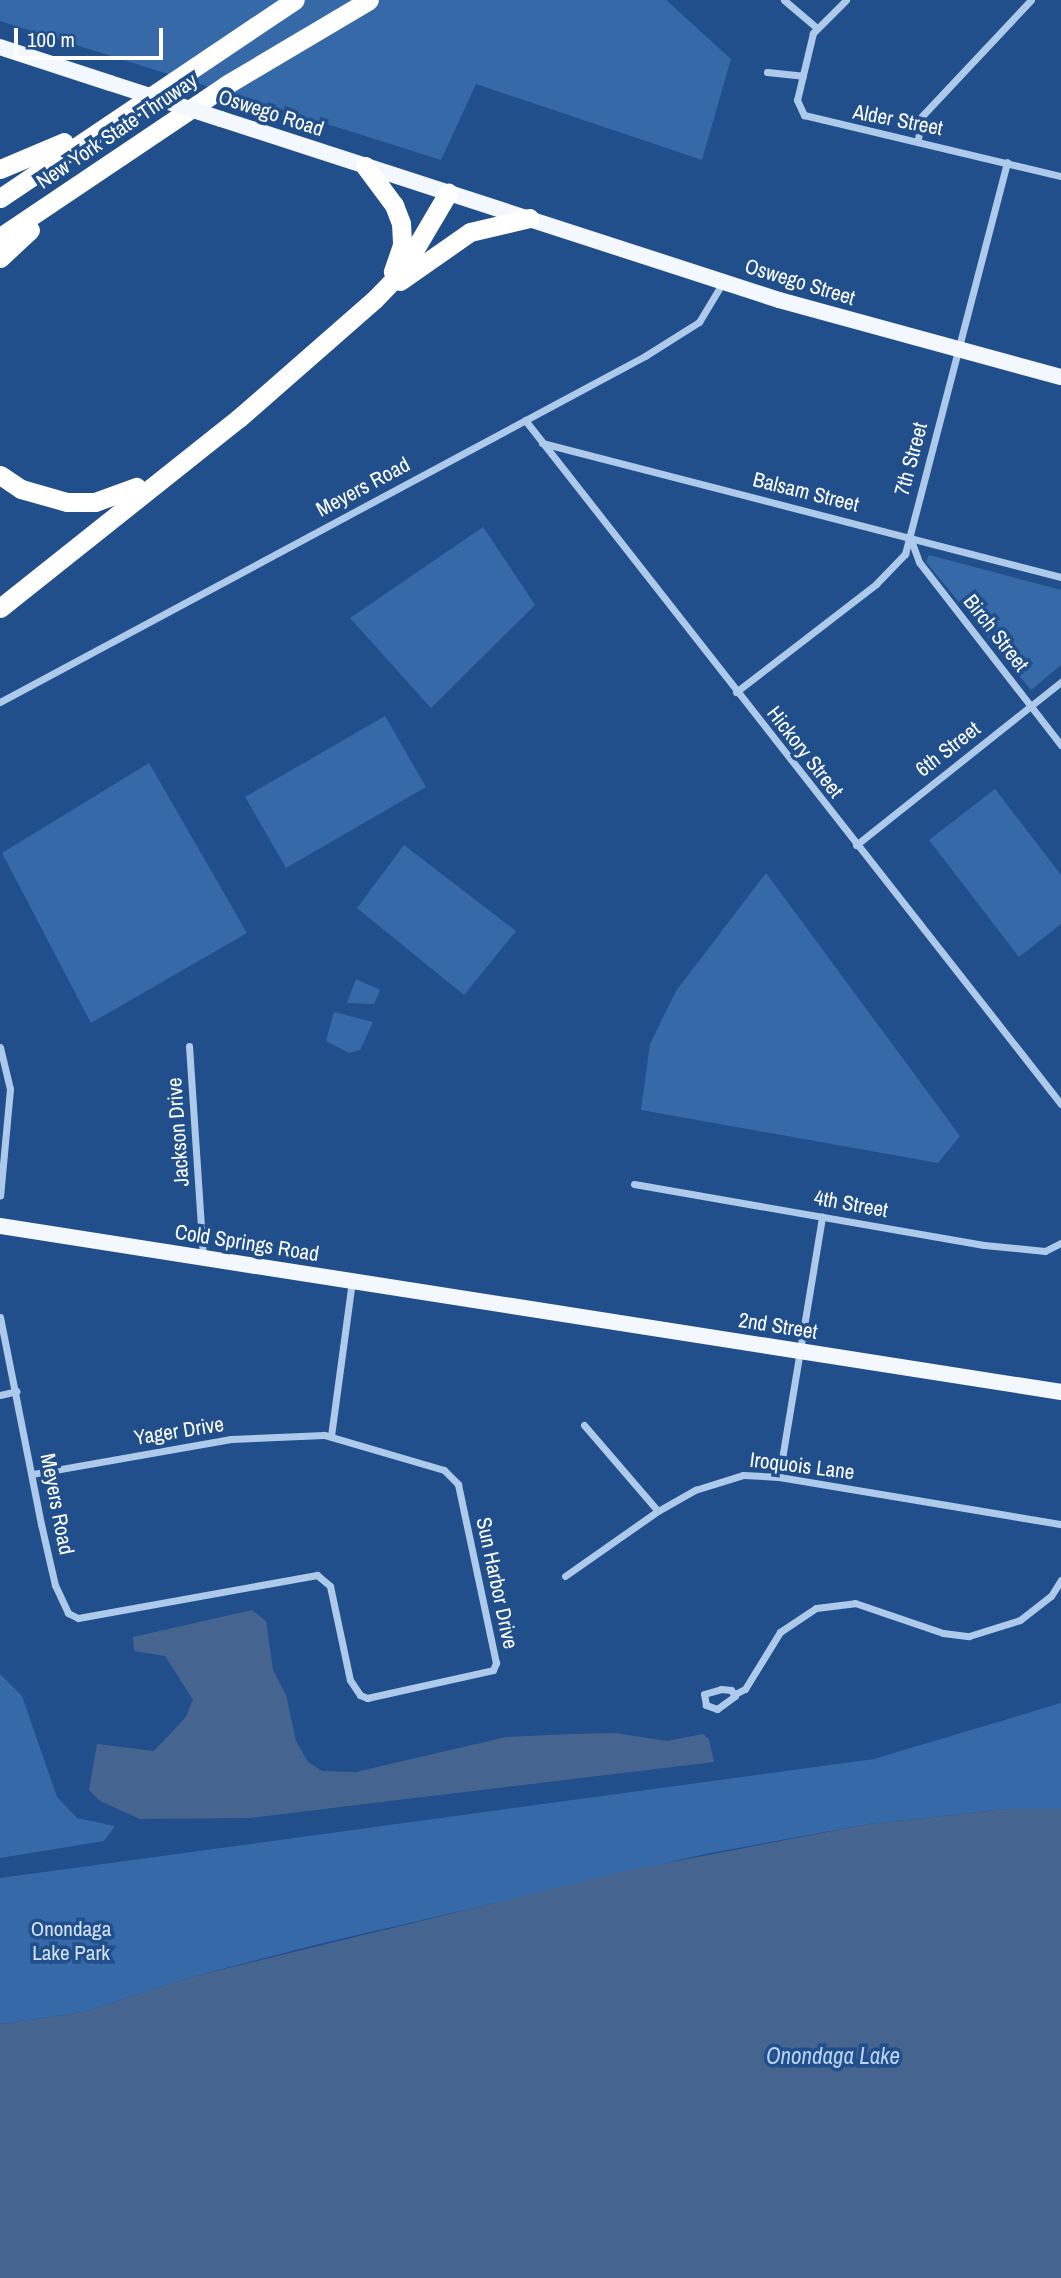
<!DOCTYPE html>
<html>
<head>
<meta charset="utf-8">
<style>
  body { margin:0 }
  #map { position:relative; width:1061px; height:2278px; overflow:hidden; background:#214f8b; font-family:"Archivo Narrow",sans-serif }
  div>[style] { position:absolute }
  .green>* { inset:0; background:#3569a8 }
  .water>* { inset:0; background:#456590 }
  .street>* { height:7px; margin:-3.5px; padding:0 3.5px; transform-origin:3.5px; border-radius:3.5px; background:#aecaeb }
  .primary>* { height:16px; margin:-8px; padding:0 8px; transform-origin:8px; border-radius:8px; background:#f3f7fe }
  .highway>* { height:19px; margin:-9.5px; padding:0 9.5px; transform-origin:9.5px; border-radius:9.5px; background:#fff }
  .primary-bridge>* { height:16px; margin:-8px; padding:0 8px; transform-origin:8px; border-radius:8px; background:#f3f7fe }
  span { translate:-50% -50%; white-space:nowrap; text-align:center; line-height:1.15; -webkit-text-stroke:7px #214f8b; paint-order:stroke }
  .street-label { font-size:21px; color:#fff }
  .park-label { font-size:21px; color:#d3e4f8 }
  .water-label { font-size:23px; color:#bad4f2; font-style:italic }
  .scale { position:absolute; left:14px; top:28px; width:149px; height:32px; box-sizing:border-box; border:4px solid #fff; border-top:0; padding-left:9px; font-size:21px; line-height:24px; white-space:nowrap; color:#fff; -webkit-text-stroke:5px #214f8b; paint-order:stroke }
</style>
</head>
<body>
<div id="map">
  <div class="green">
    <div style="clip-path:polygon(0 0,666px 0,731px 59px,702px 160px,476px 84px,441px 160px,0 21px)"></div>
    <div style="clip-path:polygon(483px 527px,535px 605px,431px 708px,350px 618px)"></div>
    <div style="clip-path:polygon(929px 555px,1061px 590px,1061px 665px,1031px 690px,926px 562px)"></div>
    <div style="clip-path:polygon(385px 716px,426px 787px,286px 868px,245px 797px)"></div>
    <div style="clip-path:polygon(149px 763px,247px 933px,91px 1023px,2px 853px)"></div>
    <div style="clip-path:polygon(995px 789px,1061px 875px,1061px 924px,1019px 957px,929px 840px)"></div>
    <div style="clip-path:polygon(404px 845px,516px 931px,464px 995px,357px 908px)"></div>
    <div style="clip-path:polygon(766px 873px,960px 1136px,938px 1163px,641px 1110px,650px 1044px,676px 991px)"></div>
    <div style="clip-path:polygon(356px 979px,380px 990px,374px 1004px,347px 1003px)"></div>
    <div style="clip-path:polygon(334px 1012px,373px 1022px,360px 1050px,349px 1053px,326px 1041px)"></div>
    <div style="clip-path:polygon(0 1674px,22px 1696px,57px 1797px,77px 1818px,115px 1826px,104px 1841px,0 1858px)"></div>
    <div style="clip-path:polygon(1061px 1703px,1061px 1809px,1006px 1809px,869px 1824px,705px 1854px,319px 1944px,191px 1977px,84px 2012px,0 2024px,0 1878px,874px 1759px)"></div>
  </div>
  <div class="water">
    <div style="clip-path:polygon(252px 1610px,266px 1621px,273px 1670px,286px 1695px,296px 1741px,308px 1762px,322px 1771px,356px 1772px,506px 1737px,571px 1734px,615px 1733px,667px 1741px,703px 1734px,709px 1739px,714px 1762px,250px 1818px,140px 1819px,100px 1801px,89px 1790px,97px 1744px,154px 1751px,186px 1717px,193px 1700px,165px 1656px,134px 1651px,133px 1637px)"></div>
    <div style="clip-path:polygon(1006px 1809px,1061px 1809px,1061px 2278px,0 2278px,0 2024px,84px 2012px,191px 1977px,630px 1870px,869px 1824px)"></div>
  </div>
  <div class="street">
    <div style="left:784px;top:0;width:43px;rotate:40.3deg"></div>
    <div style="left:846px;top:0;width:47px;rotate:135deg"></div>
    <div style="left:813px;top:33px;width:69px;rotate:103.4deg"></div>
    <div style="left:797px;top:100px;width:17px;rotate:65deg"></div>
    <div style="left:804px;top:115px;width:264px;rotate:13.4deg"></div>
    <div style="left:767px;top:72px;width:36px;rotate:6deg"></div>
    <div style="left:918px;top:139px;width:23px;rotate:-80deg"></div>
    <div style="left:922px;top:116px;width:159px;rotate:-46.8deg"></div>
    <div style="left:525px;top:420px;width:869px;rotate:51.92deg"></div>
    <div style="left:542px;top:443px;width:536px;rotate:14.48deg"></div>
    <div style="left:911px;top:540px;width:23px;rotate:70deg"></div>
    <div style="left:919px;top:562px;width:232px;rotate:52.2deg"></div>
    <div style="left:736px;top:692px;width:177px;rotate:-37.6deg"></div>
    <div style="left:876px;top:584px;width:42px;rotate:-46deg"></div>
    <div style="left:905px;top:554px;width:405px;rotate:-75.4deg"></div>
    <div style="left:0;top:702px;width:732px;rotate:-28.21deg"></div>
    <div style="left:645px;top:356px;width:64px;rotate:-32.2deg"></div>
    <div style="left:699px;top:322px;width:47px;rotate:-59deg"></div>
    <div style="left:856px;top:845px;width:262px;rotate:-38.5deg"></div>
    <div style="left:189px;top:1046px;width:211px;rotate:86.2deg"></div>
    <div style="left:0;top:1047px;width:43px;rotate:76.6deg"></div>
    <div style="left:10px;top:1089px;width:107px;rotate:95.3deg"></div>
    <div style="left:634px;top:1184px;width:355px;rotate:9.9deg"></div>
    <div style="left:984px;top:1245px;width:61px;rotate:5.6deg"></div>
    <div style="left:1045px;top:1251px;width:18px;rotate:-27deg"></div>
    <div style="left:0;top:1317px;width:211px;rotate:78.8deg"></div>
    <div style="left:41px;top:1524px;width:63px;rotate:77.1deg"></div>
    <div style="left:55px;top:1585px;width:31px;rotate:65deg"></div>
    <div style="left:68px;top:1613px;width:11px;rotate:27deg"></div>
    <div style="left:78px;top:1618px;width:243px;rotate:-10.2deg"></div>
    <div style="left:317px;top:1575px;width:17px;rotate:40deg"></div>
    <div style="left:330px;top:1586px;width:96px;rotate:78deg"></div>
    <div style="left:350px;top:1680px;width:18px;rotate:56deg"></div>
    <div style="left:360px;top:1695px;width:8px;rotate:23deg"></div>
    <div style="left:367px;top:1698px;width:129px;rotate:-12.5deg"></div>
    <div style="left:493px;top:1670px;width:8px;rotate:-67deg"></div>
    <div style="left:496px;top:1663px;width:183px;rotate:-102deg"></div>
    <div style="left:458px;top:1484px;width:20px;rotate:-135deg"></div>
    <div style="left:444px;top:1470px;width:125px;rotate:-163.7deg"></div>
    <div style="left:324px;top:1435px;width:93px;rotate:177.5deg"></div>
    <div style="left:231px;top:1439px;width:201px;rotate:170deg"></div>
    <div style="left:0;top:1395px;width:17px;rotate:-13deg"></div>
    <div style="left:584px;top:1425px;width:113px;rotate:49.3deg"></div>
    <div style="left:331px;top:1436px;width:157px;rotate:-82.3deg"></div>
    <div style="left:779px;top:1477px;width:264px;rotate:-80.6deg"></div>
    <div style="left:565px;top:1576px;width:113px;rotate:-35deg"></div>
    <div style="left:658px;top:1511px;width:43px;rotate:-29.6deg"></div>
    <div style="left:695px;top:1490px;width:50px;rotate:-17.4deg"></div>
    <div style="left:743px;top:1475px;width:36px;rotate:3deg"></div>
    <div style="left:779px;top:1477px;width:286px;rotate:9.5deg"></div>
    <div style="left:721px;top:1689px;width:10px;rotate:6deg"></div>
    <div style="left:731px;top:1690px;width:7px;rotate:56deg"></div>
    <div style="left:735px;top:1696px;width:22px;rotate:144deg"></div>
    <div style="left:717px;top:1709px;width:12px;rotate:-160deg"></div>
    <div style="left:706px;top:1705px;width:11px;rotate:-100deg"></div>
    <div style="left:704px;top:1694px;width:18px;rotate:-16deg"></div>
    <div style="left:735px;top:1694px;width:11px;rotate:-27deg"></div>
    <div style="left:745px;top:1689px;width:67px;rotate:-58.4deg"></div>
    <div style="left:780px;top:1632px;width:43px;rotate:-33.7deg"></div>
    <div style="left:816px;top:1608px;width:39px;rotate:-7deg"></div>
    <div style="left:855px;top:1603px;width:93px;rotate:18.8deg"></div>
    <div style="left:943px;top:1633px;width:26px;rotate:7deg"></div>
    <div style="left:969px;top:1636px;width:53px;rotate:-17.4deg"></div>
    <div style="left:1020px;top:1620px;width:39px;rotate:-38deg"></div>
    <div style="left:1051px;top:1596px;width:19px;rotate:-58deg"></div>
  </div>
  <div class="primary">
    <div style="left:0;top:47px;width:116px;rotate:18.1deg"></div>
    <div style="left:221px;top:119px;width:587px;rotate:17.97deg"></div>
    <div style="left:779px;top:300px;width:292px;rotate:15.3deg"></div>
    <div style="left:0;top:1226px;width:1074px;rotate:8.89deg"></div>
  </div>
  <div class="highway">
    <div style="left:365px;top:166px;width:49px;rotate:53.4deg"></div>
    <div style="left:394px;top:205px;width:19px;rotate:69deg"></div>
    <div style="left:401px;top:223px;width:22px;rotate:87deg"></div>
    <div style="left:402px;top:245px;width:28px;rotate:109deg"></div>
    <div style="left:0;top:169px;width:69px;rotate:-22.9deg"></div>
    <div style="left:0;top:198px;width:355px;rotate:-33.9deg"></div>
    <div style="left:0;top:237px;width:272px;rotate:-33.9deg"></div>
    <div style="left:226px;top:85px;width:166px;rotate:-30.7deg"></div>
    <div style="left:0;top:258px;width:41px;rotate:-43deg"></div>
    <div style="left:400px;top:281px;width:85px;rotate:-35deg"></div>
    <div style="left:470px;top:232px;width:61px;rotate:-13.3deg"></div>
    <div style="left:0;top:475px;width:25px;rotate:34deg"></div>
    <div style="left:21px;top:489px;width:48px;rotate:15.8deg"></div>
    <div style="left:67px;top:502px;width:28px"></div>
    <div style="left:95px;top:502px;width:44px;rotate:-20.1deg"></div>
    <div style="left:0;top:608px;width:305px;rotate:-38.5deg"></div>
    <div style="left:239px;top:418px;width:179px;rotate:-41.2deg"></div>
    <div style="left:374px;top:300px;width:40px;rotate:-46deg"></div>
    <div style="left:402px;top:271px;width:91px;rotate:-59.5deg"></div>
  </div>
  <div class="primary-bridge">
    <div style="left:110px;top:83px;width:117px;rotate:18deg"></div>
  </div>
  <div class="street-label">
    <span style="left:271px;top:113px;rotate:18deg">Oswego Road</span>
    <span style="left:898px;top:120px;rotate:11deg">Alder Street</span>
    <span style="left:117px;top:131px;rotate:-34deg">New York State Thruway</span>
    <span style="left:800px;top:282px;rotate:17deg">Oswego Street</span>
    <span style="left:911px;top:459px;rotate:-75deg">7th Street</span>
    <span style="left:363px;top:487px;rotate:-28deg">Meyers Road</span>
    <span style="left:806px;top:492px;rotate:14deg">Balsam Street</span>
    <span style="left:996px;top:633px;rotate:52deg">Birch Street</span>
    <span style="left:948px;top:749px;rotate:-38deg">6th Street</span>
    <span style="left:805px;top:752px;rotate:52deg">Hickory Street</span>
    <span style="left:178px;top:1132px;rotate:-94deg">Jackson Drive</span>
    <span style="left:851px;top:1204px;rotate:10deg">4th Street</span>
    <span style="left:247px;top:1243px;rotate:9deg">Cold Springs Road</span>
    <span style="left:778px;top:1326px;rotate:9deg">2nd Street</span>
    <span style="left:179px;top:1431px;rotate:-9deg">Yager Drive</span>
    <span style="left:802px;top:1466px;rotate:7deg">Iroquois Lane</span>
    <span style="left:57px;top:1504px;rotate:79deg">Meyers Road</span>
    <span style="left:497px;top:1583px;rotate:78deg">Sun Harbor Drive</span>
  </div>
  <div class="park-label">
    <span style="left:71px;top:1941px">Onondaga<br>Lake Park</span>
  </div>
  <div class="water-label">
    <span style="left:833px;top:2056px">Onondaga Lake</span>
  </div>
  <div class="scale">100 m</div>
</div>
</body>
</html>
